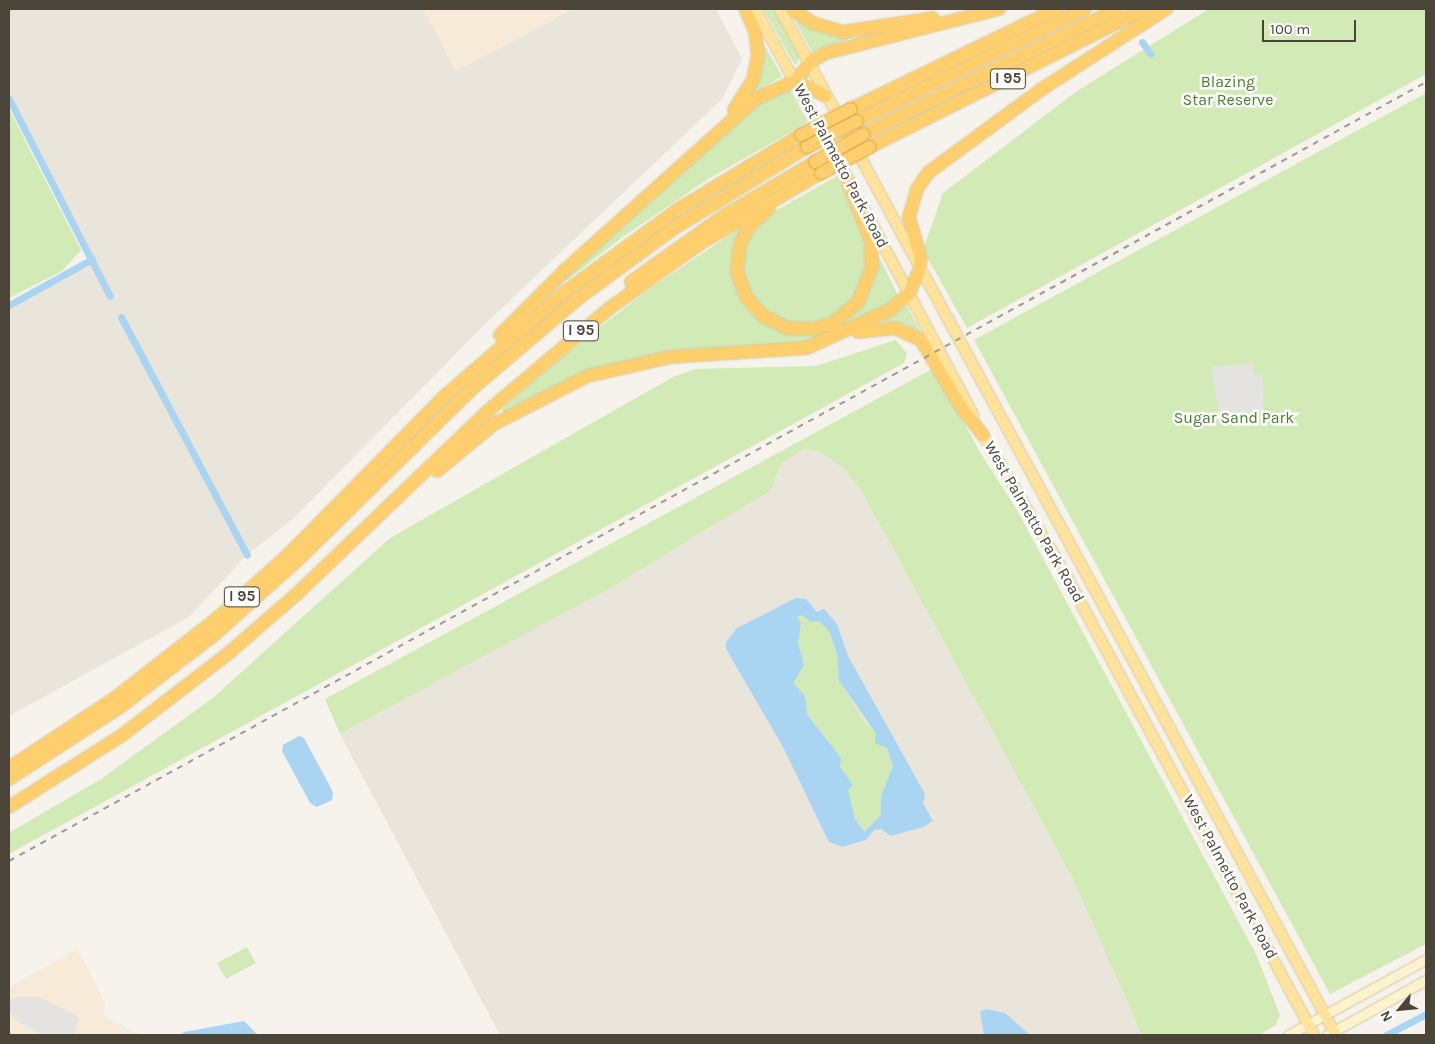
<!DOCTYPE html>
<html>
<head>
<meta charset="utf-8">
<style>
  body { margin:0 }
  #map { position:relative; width:1435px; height:1044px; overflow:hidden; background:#f6f3ec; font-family:Karla,sans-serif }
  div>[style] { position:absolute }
  .residential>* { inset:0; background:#eae5da }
  .commercial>* { inset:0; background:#f7ead8 }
  .green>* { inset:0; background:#d2eab5 }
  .parking>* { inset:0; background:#e5e3e0 }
  .water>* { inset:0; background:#a9d4f2 }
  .canal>* { height:7px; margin:-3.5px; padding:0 3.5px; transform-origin:3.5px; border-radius:3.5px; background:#a9d4f2 }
  .roads { filter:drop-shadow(0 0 1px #d6c79b) drop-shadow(0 0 1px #d6c79b) }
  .secondary>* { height:9px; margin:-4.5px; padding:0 4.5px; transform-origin:4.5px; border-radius:4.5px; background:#fff3cd }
  .primary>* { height:10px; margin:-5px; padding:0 5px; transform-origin:5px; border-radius:5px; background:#ffe39c }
  .highway>* { height:12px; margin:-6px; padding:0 6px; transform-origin:6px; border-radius:6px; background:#ffcf6e }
  .rail>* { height:2px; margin-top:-1px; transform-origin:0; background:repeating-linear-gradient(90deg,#9a9a9a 0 6px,transparent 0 12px) }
  .bridges { filter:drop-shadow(0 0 1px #e0a43c) drop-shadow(0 0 1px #e0a43c) }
  .highway-bridge>* { height:12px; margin:-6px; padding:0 6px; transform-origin:6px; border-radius:6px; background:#ffcf6e }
  span { translate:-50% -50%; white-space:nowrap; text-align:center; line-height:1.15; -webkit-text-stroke:5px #fff; paint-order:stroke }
  .shield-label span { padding:1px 4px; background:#fff; border:1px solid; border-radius:4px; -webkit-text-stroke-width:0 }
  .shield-label { font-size:15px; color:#4b4439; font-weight:700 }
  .park-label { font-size:16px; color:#4a7f2a }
  .street-label { font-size:16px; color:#4b4439 }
  .frame { position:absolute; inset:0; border:10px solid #4b4439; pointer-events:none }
  .north { position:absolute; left:1375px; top:984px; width:50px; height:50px; -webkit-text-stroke:4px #fff; paint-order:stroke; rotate:242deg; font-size:14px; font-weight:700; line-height:20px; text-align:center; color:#4b4439 }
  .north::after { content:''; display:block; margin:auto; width:18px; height:22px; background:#4b4439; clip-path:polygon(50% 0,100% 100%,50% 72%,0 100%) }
  .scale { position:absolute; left:1262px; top:20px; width:94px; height:22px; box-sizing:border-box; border:2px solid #4b4439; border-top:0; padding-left:6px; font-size:15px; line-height:18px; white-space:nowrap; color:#4b4439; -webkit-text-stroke:4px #fff; paint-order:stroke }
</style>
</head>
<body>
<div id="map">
  <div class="residential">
    <div style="clip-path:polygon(9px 9px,423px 9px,456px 71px,573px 9px,716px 9px,742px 59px,723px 98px,480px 329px,294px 518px,247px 555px,189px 617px,9px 716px,9px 305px,92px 258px,9px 99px)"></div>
    <div style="clip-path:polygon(804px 449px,820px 452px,843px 468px,862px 492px,1072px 877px,1142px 1035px,500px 1035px,340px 734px,609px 589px,716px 524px,770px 491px,782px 463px)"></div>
  </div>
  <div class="commercial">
    <div style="clip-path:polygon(423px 9px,573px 9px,456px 71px)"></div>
    <div style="clip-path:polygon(77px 949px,105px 1003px,104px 1016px,141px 1035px,9px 1035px,9px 987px)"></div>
  </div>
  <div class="green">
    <div style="clip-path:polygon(763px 9px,773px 9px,800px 58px,795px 65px)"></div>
    <div style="clip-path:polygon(1209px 9px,1426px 9px,1426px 74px,967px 328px,923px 250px,943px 193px,1077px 91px)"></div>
    <div style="clip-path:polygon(792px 15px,823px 33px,855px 37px,812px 52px)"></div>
    <div style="clip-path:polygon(762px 41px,782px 76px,750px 95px)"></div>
    <div style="clip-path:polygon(790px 90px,808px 122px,708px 179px,624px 236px,558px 287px,554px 283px,756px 105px)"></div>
    <div style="clip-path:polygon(1426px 93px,1426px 944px,1330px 994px,974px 340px)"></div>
    <div style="clip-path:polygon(10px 111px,81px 250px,62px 271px,9px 298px)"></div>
    <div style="clip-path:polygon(837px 176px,868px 242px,866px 282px,845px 311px,814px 325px,777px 320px,754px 301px,743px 279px,742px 255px,750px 235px,768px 215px)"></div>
    <div style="clip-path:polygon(743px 226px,739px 232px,745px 302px,796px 333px,861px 305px,874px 282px,878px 255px,898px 295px,886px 307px,812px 343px,734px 348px,570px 379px,504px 413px,502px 409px,557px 361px,648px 290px)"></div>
    <div style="clip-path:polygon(907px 306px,923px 336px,905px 325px,881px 322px)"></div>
    <div style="clip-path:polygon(896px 340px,907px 353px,904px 363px,9px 854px,9px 833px,101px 779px,214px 697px,390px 538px,673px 377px,695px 369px,816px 366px)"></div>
    <div style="clip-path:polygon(934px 368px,981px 454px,1017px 510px,1256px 954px,1280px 1015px,1276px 1025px,1259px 1035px,1142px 1035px,1072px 877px,862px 492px,843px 468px,820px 452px,804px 449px,782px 463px,770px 491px,609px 589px,340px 734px,325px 699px)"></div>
    <div style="clip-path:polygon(802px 615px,819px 620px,829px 631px,837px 653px,839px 681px,867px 726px,871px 725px,887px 748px,893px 766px,881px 796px,881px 815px,863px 832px,855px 819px,848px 790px,853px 785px,840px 767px,841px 758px,807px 713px,793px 683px,804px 665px,798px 643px,801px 623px,797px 617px)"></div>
    <div style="clip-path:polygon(247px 947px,256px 963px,226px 979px,217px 963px)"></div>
  </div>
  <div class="parking">
    <div style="clip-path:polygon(1253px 363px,1254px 375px,1263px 375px,1264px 421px,1221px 426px,1211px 367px)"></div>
    <div style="clip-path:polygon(18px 997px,39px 997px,76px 1015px,79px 1019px,74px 1035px,43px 1035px,15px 1020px,10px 1013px,9px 1000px)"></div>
  </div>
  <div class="water">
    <div style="clip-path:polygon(evenodd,796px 598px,806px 599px,817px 612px,824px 609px,837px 624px,848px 656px,925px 794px,923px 803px,933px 821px,923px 827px,891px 836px,881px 829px,874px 830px,866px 840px,842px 847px,829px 842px,783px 747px,726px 649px,726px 642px,737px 628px,796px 598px,802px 615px,811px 622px,819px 621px,829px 631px,837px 653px,839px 681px,876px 733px,875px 743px,887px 748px,893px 766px,881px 796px,881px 815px,864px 832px,855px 819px,848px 790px,853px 785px,840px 767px,841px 758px,807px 714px,805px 696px,793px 683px,804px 665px,798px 643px,801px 623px,797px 617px,802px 615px)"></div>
    <div style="clip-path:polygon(299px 736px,304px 738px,333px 792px,332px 800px,317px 807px,310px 803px,282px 751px,283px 745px)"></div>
    <div style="clip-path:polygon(986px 1009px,1005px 1013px,1030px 1035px,984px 1035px,980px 1012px)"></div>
    <div style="clip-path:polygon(244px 1021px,258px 1035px,181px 1035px,184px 1032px)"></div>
  </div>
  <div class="canal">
    <div style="left:1142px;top:42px;width:14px;rotate:54deg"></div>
    <div style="left:9px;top:99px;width:221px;rotate:62.9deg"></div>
    <div style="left:9px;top:305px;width:95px;rotate:-29deg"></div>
    <div style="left:121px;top:317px;width:269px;rotate:62.1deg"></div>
    <div style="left:1386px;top:1035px;width:45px;rotate:-27.7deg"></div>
  </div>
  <div class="roads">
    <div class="secondary">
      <div style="left:1288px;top:1035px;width:158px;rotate:-28.8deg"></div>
      <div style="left:1327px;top:1035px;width:113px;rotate:-29.1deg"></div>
    </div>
    <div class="primary">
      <div style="left:755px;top:9px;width:196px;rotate:61.3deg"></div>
      <div style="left:780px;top:9px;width:1167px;rotate:61.55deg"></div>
      <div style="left:862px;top:205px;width:238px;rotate:62.1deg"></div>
      <div style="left:979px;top:428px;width:167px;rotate:59.4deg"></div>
      <div style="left:1064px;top:572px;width:526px;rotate:61.63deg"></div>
    </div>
    <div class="highway">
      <div style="left:792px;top:9px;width:25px;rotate:34deg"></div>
      <div style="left:813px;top:23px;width:31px;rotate:17deg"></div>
      <div style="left:843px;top:32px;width:91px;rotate:-8.8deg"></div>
      <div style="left:795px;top:81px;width:26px;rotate:-50deg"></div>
      <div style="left:812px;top:61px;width:16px;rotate:-30deg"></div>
      <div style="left:826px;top:53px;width:179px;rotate:-14.3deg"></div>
      <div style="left:851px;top:109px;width:229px;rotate:-25.9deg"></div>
      <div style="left:734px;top:110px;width:36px;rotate:-58deg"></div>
      <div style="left:753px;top:80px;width:25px;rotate:-79deg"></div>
      <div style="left:758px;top:55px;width:24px;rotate:-97deg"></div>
      <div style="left:755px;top:31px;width:24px;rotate:-114deg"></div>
      <div style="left:857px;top:121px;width:254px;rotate:-26.2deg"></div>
      <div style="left:864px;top:134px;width:282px;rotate:-26.3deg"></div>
      <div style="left:870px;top:147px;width:307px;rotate:-26.7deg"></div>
      <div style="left:769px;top:208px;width:25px;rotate:138deg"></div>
      <div style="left:750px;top:225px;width:21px;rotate:118deg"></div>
      <div style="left:740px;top:244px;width:28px;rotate:96deg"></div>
      <div style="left:737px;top:272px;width:27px;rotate:70deg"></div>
      <div style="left:746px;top:297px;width:25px;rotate:48deg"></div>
      <div style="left:763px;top:316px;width:28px;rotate:26deg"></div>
      <div style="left:788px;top:328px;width:25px;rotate:2deg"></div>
      <div style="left:813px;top:329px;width:20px;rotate:-15deg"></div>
      <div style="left:832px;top:324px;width:34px;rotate:-40deg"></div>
      <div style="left:858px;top:302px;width:37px;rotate:-68deg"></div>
      <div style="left:872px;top:268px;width:27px;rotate:-92deg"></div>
      <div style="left:871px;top:241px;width:71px;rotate:-111.5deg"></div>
      <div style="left:631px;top:282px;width:115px;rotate:-35.5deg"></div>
      <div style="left:725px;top:215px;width:104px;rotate:-30.5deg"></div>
      <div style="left:858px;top:332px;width:37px;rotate:-6deg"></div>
      <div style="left:895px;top:328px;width:29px;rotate:25deg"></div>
      <div style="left:921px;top:340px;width:78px;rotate:59.2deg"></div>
      <div style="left:961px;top:407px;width:36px;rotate:52deg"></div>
      <div style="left:500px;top:335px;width:91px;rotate:-45deg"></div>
      <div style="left:564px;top:271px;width:259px;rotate:-41.9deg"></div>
      <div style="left:757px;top:98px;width:42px;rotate:-24.1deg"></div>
      <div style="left:795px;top:81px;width:34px;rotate:26deg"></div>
      <div style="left:437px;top:471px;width:74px;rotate:-39.5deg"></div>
      <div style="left:494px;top:424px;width:106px;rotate:-27.1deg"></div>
      <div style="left:588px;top:376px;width:84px;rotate:-13deg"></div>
      <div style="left:670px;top:357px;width:137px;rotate:-3.8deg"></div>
      <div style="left:807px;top:348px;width:91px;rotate:-24.6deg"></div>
      <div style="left:890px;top:310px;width:25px;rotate:-40deg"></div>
      <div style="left:909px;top:294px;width:25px;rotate:-67deg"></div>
      <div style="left:919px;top:271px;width:12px;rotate:-81deg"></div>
      <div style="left:921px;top:259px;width:44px;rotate:-105.9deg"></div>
      <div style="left:909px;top:217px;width:29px;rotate:-74deg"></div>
      <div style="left:917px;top:189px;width:21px;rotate:-55deg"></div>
      <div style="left:929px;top:172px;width:140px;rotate:-36.3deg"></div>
      <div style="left:1042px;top:89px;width:148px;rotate:-32.8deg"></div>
      <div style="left:9px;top:768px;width:127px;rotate:-33.4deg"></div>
      <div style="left:115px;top:698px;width:133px;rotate:-38deg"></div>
      <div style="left:220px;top:616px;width:91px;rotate:-41.9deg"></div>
      <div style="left:288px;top:555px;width:226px;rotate:-45.4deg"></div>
      <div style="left:447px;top:394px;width:157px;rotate:-40.9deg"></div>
      <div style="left:566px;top:291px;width:137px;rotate:-36.1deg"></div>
      <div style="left:677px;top:210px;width:145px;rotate:-31.2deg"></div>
      <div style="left:9px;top:779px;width:132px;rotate:-33deg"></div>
      <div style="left:120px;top:707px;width:117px;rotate:-37.4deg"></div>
      <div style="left:213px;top:636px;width:115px;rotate:-41.8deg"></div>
      <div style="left:299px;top:559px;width:244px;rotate:-44.5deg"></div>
      <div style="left:473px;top:388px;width:140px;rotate:-40.4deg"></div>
      <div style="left:580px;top:297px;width:115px;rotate:-36.2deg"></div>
      <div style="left:673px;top:229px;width:157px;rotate:-31.5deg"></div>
      <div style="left:9px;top:807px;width:133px;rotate:-32.4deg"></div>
      <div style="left:121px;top:736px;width:138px;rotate:-37.6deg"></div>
      <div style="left:230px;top:652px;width:91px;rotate:-41deg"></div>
      <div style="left:299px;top:592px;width:262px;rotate:-43.8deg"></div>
      <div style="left:488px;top:411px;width:160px;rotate:-40.2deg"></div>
      <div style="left:610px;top:308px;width:112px;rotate:-35.5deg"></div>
      <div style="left:701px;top:243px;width:139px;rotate:-30.3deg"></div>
    </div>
  </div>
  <div class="rail">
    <div style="left:9px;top:861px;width:1617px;rotate:-28.8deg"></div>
  </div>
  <div class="bridges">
    <div class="highway-bridge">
      <div style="left:801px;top:135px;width:56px;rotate:-27.5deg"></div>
      <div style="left:807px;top:147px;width:56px;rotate:-27.5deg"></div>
      <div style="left:815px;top:162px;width:56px;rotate:-29.7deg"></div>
      <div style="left:821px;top:173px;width:55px;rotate:-28deg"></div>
    </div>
  </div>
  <div class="shield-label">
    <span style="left:1008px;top:79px">I 95</span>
    <span style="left:581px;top:331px">I 95</span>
    <span style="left:242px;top:597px">I 95</span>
  </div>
  <div class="park-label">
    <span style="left:1228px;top:91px">Blazing<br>Star Reserve</span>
    <span style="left:1234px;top:418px">Sugar Sand Park</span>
  </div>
  <div class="street-label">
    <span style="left:841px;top:166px;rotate:62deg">West Palmetto Park Road</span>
    <span style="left:1034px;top:522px;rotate:60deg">West Palmetto Park Road</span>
    <span style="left:1230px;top:877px;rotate:62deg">West Palmetto Park Road</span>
  </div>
  <div class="frame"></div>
  <div class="north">N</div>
  <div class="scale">100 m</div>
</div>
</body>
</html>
